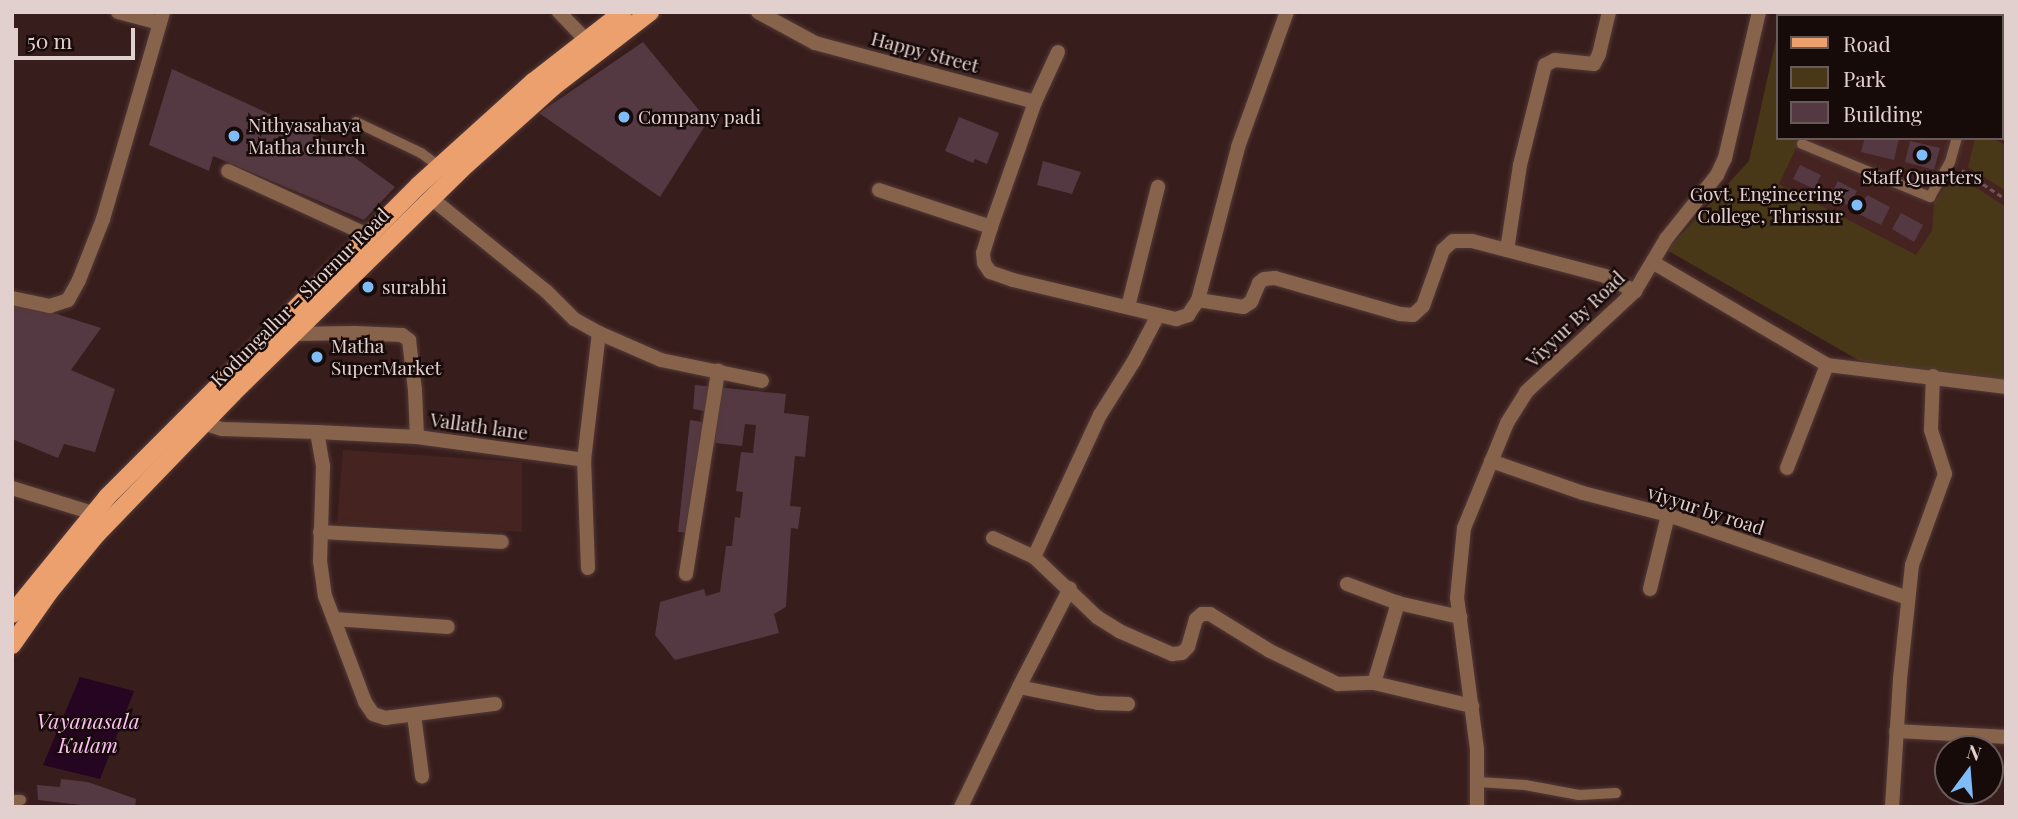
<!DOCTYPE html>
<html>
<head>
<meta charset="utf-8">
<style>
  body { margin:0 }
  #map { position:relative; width:2018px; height:819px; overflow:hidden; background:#371d1b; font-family:"Playfair Display",serif }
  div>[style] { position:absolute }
  .built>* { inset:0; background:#452320 }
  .green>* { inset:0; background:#493818 }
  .water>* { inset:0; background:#260523 }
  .building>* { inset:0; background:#553942 }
  .path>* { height:2.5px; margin-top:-1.25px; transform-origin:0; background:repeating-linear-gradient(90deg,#6e5654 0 5px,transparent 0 8.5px) }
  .roads { filter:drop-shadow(0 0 2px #523a38) drop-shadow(0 0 2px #523a38) }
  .lane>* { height:10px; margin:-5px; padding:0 5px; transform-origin:5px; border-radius:5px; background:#88634c }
  .street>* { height:14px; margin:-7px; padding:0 7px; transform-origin:7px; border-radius:7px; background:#88634c }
  .primary>* { height:18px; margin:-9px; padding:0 9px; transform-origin:9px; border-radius:9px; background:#eba06e }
  .dots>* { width:19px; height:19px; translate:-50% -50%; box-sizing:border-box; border:4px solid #170b0a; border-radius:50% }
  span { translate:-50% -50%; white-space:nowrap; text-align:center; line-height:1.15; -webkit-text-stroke:5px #170b0a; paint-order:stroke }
  .street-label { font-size:19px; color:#e2d0ce }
  .poi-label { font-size:19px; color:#e2d0ce }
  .left { translate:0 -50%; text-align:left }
  .right { translate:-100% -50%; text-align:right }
  .water-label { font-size:21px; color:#fdbef5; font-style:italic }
  .frame { position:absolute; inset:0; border:14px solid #e2d0ce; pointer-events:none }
  .legend { position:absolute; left:1776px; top:14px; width:228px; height:126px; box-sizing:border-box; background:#170b0a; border:2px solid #685a58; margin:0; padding:9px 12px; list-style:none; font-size:21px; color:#e2d0ce }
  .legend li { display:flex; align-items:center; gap:14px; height:35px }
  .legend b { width:35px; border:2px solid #685a58 }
  .north { position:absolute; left:1934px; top:735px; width:70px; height:70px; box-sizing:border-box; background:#170b0a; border:2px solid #685a58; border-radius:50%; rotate:16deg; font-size:19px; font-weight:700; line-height:28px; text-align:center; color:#e2d0ce }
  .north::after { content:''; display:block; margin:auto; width:24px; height:32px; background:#7fbdf9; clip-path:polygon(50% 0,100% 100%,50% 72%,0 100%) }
  .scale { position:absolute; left:14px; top:28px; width:121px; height:32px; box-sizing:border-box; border:4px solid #e2d0ce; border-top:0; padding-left:9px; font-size:21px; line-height:24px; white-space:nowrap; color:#e2d0ce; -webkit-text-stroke:5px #170b0a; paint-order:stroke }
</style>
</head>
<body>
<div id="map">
  <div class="built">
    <div style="clip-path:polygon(1782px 12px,2006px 12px,2006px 382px,1860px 361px,1667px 250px,1749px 161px,1778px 31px,1778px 138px,2002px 138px,2002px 16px,1782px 16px)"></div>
    <div style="clip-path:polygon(343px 450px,522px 462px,522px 532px,337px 523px)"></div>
  </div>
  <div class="green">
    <div style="clip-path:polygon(1782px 12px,1978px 12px,1977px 16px,1782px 16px)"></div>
    <div style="clip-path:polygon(1778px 31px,1778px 138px,1801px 138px,1779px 184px,1916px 255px,1932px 231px,1934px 202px,1955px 174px,2006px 207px,2006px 382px,1860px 361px,1667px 250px,1749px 161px)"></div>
    <div style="clip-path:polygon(1975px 138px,1991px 138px,2006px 145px,2006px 191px,1968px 167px)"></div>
  </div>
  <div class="water">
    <div style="clip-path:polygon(80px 677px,134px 691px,100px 779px,43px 765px)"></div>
  </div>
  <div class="building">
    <div style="clip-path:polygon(643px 42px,708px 121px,660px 197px,539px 113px)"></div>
    <div style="clip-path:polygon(172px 69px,339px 146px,395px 187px,364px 220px,213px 156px,209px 171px,149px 145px)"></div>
    <div style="clip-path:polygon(959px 117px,999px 133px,987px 164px,975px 159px,973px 163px,945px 151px)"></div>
    <div style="clip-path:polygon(1865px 138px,1899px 138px,1894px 160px,1861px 152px)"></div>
    <div style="clip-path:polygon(1910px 141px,1940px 148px,1934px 170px,1905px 162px)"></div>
    <div style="clip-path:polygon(1043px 161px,1081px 172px,1072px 194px,1037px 185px)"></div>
    <div style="clip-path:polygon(1800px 165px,1821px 175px,1814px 189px,1793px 179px)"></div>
    <div style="clip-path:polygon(1838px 181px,1857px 191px,1849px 206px,1830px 196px)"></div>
    <div style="clip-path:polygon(1867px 195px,1890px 207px,1881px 225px,1857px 213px)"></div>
    <div style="clip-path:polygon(1901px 213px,1923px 225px,1914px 242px,1892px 229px)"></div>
    <div style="clip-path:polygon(12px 300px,101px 328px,71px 370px,115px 389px,95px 452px,64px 444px,58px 458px,12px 439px)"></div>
    <div style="clip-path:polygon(695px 385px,786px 394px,784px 413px,809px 416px,805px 457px,795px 456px,790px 506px,801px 507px,798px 529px,791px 528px,786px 607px,774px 614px,779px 633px,675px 660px,655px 635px,660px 602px,704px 589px,706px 596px,720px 592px,726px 546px,732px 546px,735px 517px,740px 518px,743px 492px,736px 491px,741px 452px,753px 453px,756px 425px,745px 424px,742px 446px,715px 443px,715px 446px,702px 447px,693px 533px,678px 532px,690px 420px,703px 422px,704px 411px,693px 409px)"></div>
    <div style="clip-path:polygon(61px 779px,88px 782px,136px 799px,135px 807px,99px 807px,38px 800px,37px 785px,60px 787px)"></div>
  </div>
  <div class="path">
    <div style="left:1962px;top:170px;width:53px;rotate:33.4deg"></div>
  </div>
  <div class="roads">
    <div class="lane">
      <div style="left:1992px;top:16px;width:4px;rotate:-76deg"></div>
      <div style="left:356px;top:122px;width:72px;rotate:25.5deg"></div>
      <div style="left:421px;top:153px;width:22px;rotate:36deg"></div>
      <div style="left:1802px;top:144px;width:139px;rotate:22.5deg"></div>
      <div style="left:1930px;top:197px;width:40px;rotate:-60.3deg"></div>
      <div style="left:1950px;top:162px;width:25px;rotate:-74deg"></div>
      <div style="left:1478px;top:782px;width:47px;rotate:3.7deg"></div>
      <div style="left:1525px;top:785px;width:55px;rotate:10.5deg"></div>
      <div style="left:1579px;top:795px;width:37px;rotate:-3deg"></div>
      <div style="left:12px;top:800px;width:9px"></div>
    </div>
    <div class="street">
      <div style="left:118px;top:12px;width:43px;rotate:14.7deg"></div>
      <div style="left:559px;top:12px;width:39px;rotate:46deg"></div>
      <div style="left:758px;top:12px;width:65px;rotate:28.5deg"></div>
      <div style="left:815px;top:43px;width:228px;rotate:15deg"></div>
      <div style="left:1035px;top:102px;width:55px;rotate:-65.3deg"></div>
      <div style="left:1035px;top:102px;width:133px;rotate:109.4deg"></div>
      <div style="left:991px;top:227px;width:27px;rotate:107deg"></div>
      <div style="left:983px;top:253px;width:10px;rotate:84deg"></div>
      <div style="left:984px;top:263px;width:11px;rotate:56deg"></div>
      <div style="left:990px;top:272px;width:24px;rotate:19deg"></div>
      <div style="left:1013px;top:280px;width:168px;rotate:13.5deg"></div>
      <div style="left:1176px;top:319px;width:13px;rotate:-18deg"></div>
      <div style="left:1188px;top:315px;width:18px;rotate:-56deg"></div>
      <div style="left:1198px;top:300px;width:158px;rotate:-75.3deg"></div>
      <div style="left:1238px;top:147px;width:144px;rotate:-70.1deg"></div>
      <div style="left:228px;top:171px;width:154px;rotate:24.6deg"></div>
      <div style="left:879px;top:190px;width:118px;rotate:18.3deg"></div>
      <div style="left:431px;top:198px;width:148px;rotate:39deg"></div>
      <div style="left:546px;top:291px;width:40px;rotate:45deg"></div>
      <div style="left:574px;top:319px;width:29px;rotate:29deg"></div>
      <div style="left:599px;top:333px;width:68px;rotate:23.5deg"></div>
      <div style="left:661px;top:360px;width:103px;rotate:11.7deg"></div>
      <div style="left:1507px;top:250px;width:86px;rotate:-81.3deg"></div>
      <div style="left:1520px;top:165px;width:103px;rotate:-76deg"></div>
      <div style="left:1545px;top:65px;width:11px;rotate:-27deg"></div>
      <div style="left:1555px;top:60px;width:39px;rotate:6deg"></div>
      <div style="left:1594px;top:64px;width:11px;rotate:-63deg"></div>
      <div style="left:1599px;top:54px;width:43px;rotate:-76.6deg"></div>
      <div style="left:1654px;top:263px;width:201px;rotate:30.5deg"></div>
      <div style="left:1827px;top:365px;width:180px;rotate:7deg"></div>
      <div style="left:12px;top:298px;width:39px;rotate:12deg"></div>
      <div style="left:50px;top:306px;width:19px;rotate:-18deg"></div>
      <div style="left:68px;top:300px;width:23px;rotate:-61deg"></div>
      <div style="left:79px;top:280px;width:66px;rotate:-68.5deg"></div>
      <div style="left:103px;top:219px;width:216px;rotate:-73.8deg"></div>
      <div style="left:1198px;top:300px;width:46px;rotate:8.8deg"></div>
      <div style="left:1243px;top:307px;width:9px;rotate:-32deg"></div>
      <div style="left:1251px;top:302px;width:21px;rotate:-67deg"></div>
      <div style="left:1259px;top:283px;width:6px;rotate:-39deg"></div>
      <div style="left:1264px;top:279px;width:11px;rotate:-5deg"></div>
      <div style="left:1275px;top:278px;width:130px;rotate:16.1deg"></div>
      <div style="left:1400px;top:314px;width:13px;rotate:4deg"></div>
      <div style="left:1413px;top:315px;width:13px;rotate:-42deg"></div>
      <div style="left:1423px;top:306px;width:59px;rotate:-70.3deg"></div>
      <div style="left:1443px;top:250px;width:13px;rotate:-42deg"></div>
      <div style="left:1453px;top:241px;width:19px"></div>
      <div style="left:1472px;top:241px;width:138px;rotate:14.7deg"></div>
      <div style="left:1605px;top:276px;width:34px;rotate:27deg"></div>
      <div style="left:1128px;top:307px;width:124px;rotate:-76deg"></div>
      <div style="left:292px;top:334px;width:62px;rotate:-0.9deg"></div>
      <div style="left:354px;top:333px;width:48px;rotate:2.4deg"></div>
      <div style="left:402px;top:335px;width:9px;rotate:36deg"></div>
      <div style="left:409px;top:340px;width:50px;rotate:83.2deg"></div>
      <div style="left:415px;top:390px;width:47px;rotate:87.6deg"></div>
      <div style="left:417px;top:437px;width:169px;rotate:7.8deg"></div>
      <div style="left:203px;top:423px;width:20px;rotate:18deg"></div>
      <div style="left:222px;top:429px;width:95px;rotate:1.8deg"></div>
      <div style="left:317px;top:432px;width:35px;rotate:80deg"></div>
      <div style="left:323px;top:466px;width:95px;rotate:91.8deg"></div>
      <div style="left:320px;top:561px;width:35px;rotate:82deg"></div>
      <div style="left:325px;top:596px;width:113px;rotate:69.3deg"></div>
      <div style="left:365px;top:702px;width:14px;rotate:56deg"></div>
      <div style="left:373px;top:714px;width:13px;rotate:18deg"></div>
      <div style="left:385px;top:718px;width:111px;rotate:-7.3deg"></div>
      <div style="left:317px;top:432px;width:100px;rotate:2.9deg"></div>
      <div style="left:1491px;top:461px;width:97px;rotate:19.2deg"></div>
      <div style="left:1583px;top:493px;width:88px;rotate:14.5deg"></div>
      <div style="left:1668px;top:515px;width:254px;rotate:19.1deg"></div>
      <div style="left:1787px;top:468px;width:110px;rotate:-68.8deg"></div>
      <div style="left:12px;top:488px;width:85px;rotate:17.2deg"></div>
      <div style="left:320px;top:532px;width:182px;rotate:3.1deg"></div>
      <div style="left:993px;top:538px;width:45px;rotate:24.9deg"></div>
      <div style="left:1034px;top:557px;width:87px;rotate:43.6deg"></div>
      <div style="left:1097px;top:617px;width:26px;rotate:32deg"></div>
      <div style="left:1119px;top:631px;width:58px;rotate:23.5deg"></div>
      <div style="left:1172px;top:654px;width:10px;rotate:-6deg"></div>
      <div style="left:1182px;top:653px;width:8px;rotate:-45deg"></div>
      <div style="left:1188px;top:647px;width:29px;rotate:-74deg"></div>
      <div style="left:1196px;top:619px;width:8px;rotate:-40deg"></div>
      <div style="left:1202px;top:614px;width:8px"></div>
      <div style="left:1210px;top:614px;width:70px;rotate:31.7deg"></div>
      <div style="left:1270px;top:651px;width:76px;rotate:25.9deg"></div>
      <div style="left:1338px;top:684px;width:36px;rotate:-2deg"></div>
      <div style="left:1374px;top:683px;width:101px;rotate:13.2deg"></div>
      <div style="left:1034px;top:557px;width:157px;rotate:-65.1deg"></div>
      <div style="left:1100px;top:415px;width:64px;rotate:-57.8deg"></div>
      <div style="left:1134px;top:361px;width:52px;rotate:-62.4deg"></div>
      <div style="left:588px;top:568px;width:108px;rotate:-92.1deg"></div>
      <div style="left:584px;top:460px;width:128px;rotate:-83.3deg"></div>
      <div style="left:686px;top:574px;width:206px;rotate:-81deg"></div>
      <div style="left:1347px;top:584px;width:54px;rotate:20.4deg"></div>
      <div style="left:1398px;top:603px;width:64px;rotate:12.7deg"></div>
      <div style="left:1650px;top:589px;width:76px;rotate:-76.3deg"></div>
      <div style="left:334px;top:619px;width:114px;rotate:4deg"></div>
      <div style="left:1374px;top:683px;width:84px;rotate:-73.3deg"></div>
      <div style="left:1019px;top:687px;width:111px;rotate:-62.7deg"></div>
      <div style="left:414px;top:715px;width:62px;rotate:82.5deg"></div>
      <div style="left:1896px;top:731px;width:110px;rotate:3.1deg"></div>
      <div style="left:961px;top:807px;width:133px;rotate:-64.2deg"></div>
      <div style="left:1019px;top:687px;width:81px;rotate:11.4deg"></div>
      <div style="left:1098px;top:703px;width:30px;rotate:2deg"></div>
      <div style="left:1477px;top:807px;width:58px;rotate:-90deg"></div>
      <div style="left:1477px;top:749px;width:152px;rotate:-97.5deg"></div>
      <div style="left:1457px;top:598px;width:70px;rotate:-84.3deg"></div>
      <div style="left:1464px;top:528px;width:113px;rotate:-67.7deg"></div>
      <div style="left:1507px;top:423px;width:36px;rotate:-58deg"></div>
      <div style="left:1526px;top:392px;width:149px;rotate:-42.8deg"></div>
      <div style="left:1635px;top:291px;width:61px;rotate:-59.2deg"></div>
      <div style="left:1666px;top:239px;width:82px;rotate:-51.4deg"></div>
      <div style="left:1717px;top:175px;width:19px;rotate:-65deg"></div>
      <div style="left:1725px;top:158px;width:150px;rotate:-76.9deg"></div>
      <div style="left:1892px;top:807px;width:128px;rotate:-86.4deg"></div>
      <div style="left:1900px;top:679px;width:115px;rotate:-84deg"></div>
      <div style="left:1912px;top:565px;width:97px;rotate:-70.1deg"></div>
      <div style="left:1945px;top:474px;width:46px;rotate:-107.7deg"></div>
      <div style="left:1931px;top:430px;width:54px;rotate:-87.9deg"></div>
    </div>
    <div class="primary">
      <div style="left:12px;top:614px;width:151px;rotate:-50.9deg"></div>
      <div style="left:107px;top:497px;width:441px;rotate:-45deg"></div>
      <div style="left:419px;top:185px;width:154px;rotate:-42.1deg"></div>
      <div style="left:533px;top:82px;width:114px;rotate:-37.9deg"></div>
      <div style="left:12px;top:645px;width:66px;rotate:-54.9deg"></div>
      <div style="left:50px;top:591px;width:74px;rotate:-50.5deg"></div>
      <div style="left:97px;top:534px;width:196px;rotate:-46deg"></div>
      <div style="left:233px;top:393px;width:327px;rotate:-44.4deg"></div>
      <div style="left:467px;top:164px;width:115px;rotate:-41.8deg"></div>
      <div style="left:553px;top:87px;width:123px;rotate:-37.7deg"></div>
    </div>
  </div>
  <div class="dots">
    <div style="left:624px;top:117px;background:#7fbdf9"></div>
    <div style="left:234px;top:136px;background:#7fbdf9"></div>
    <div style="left:1922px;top:155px;background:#7fbdf9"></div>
    <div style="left:1857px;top:205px;background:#7fbdf9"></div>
    <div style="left:368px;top:287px;background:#7fbdf9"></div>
    <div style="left:317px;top:357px;background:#7fbdf9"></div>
  </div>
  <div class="street-label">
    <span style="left:925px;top:52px;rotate:15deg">Happy Street</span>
    <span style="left:300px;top:297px;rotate:-45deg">Kodungallur - Shornur Road</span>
    <span style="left:1575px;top:319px;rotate:-44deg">Viyyur By Road</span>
    <span style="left:479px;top:426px;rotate:8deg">Vallath lane</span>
    <span style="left:1706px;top:510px;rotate:18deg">viyyur by road</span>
  </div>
  <div class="poi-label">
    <span class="left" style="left:638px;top:117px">Company padi</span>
    <span class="left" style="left:248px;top:136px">Nithyasahaya<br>Matha church</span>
    <span style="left:1922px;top:177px">Staff Quarters</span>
    <span class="right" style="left:1843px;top:205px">Govt. Engineering<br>College, Thrissur</span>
    <span class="left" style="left:382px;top:287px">surabhi</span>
    <span class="left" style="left:331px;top:357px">Matha<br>SuperMarket</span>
  </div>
  <div class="water-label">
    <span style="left:88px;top:732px">Vayanasala<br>Kulam</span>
  </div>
  <div class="frame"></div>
  <ul class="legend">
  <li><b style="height:9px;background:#eba06e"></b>Road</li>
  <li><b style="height:19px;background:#493818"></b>Park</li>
  <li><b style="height:19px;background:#553942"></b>Building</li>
  </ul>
  <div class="north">N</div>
  <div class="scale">50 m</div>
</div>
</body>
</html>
